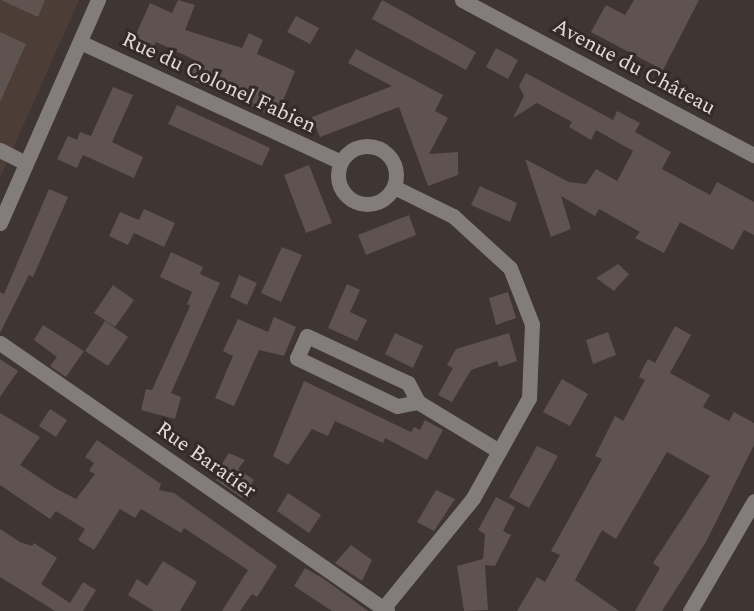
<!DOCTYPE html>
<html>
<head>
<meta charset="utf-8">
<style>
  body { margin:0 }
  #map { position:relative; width:754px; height:611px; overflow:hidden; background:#3f3532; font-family:Spectral,serif }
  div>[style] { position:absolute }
  .built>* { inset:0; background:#4d3d37 }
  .building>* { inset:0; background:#5e534f }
  .minor>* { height:15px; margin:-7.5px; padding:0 7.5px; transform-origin:7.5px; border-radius:7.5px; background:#827d7b }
  .minor>.ring { margin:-7.5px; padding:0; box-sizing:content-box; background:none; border:15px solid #827d7b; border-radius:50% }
  span { translate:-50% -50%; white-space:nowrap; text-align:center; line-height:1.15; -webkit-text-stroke:6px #342b28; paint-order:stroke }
  .street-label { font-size:21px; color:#e2dcd9 }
</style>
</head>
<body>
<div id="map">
  <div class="built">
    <div style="clip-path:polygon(0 0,79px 0,0 178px)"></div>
  </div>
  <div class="building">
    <div style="clip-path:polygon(1px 0,45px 0,38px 17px)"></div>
    <div style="clip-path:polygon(178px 0,195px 5px,185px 30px,242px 48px,249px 33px,263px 40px,257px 54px,295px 71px,276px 118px,189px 79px,197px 61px,156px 42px,151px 52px,132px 43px,150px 3px,172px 13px)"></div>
    <div style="clip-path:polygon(382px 0,476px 52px,466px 70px,372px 19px)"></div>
    <div style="clip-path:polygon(634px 0,699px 0,663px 70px,591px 32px,606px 5px,625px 15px)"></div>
    <div style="clip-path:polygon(296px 16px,319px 28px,310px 44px,287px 32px)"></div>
    <div style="clip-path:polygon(0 32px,26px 44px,0 102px)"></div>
    <div style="clip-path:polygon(496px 48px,518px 60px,508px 79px,486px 67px)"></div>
    <div style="clip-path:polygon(356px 49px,443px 95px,435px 111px,448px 118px,429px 154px,458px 152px,458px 175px,428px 186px,399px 107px,320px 137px,312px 117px,392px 86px,348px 63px)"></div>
    <div style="clip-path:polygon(526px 73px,613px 120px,617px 111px,640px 123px,635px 132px,671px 152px,662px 169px,710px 195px,717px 182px,754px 202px,754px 235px,744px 230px,733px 250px,680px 222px,664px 253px,635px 238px,640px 232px,599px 209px,595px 216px,561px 196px,571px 229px,551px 237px,525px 159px,569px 182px,586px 184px,596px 169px,617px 181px,633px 151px,596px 130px,591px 140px,569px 127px,572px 122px,537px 103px,513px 118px,524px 96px,519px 86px)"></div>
    <div style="clip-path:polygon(113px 87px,133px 95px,112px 142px,143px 157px,134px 178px,83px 155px,77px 168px,57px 159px,68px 136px,77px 140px,80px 132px,91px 136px)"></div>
    <div style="clip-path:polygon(177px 105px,270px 148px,262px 166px,168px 124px)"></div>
    <div style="clip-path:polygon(309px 165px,332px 223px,306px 233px,284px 175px)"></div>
    <div style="clip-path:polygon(480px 186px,517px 203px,510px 222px,471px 205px)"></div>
    <div style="clip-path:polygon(49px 189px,68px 197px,33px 277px,29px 275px,0 333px,0 292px,4px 294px)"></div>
    <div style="clip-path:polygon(144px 209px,175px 223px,164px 247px,134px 233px,128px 245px,109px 236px,120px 212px,139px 220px)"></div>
    <div style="clip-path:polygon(409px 215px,416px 235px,366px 255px,358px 235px)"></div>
    <div style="clip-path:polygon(282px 247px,302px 255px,281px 302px,261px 293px)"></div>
    <div style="clip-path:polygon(171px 252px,203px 267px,200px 274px,220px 283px,171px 393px,181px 397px,175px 419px,141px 410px,146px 389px,152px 390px,190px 306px,187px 304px,192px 292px,160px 277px)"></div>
    <div style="clip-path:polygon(618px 264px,629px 274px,614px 291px,596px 278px)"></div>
    <div style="clip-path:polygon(239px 275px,257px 283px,247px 305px,230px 297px)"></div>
    <div style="clip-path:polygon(347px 284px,360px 290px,350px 312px,367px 320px,357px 341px,328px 328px)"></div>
    <div style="clip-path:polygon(113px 285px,134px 300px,115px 327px,94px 313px)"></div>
    <div style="clip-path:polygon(508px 292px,516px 318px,496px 325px,489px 298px)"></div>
    <div style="clip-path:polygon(274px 317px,296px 327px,284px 356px,259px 350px,234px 406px,215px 398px,233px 356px,223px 351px,238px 319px,268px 332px)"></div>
    <div style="clip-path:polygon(105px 321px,128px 337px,108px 366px,85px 351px)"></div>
    <div style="clip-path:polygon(43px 325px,84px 351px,66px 377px,50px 366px,57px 357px,34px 340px)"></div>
    <div style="clip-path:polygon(675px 326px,691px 335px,670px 373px,710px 395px,703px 407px,729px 421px,734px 412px,754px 423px,754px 445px,706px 542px,662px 611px,635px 611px,660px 568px,653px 563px,710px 476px,667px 452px,616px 539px,602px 530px,575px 580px,619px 611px,517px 611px,537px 577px,545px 582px,560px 555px,551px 551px,602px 459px,595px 456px,615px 416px,623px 421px,645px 380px,639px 377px,642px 370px,648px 359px,655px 363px)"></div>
    <div style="clip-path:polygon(608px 332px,616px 355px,593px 364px,586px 340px)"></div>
    <div style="clip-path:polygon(395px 333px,423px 346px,413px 368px,385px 354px)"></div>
    <div style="clip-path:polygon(509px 333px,517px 361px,499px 367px,497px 361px,471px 370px,452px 402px,438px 395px,453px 368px,447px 365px,456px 349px)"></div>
    <div style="clip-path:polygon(0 359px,18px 371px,0 397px)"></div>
    <div style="clip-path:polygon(562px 379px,588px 394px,570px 426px,543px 412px)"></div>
    <div style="clip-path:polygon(304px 381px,411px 432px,414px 427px,420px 430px,425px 420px,443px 430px,427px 460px,385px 438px,383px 443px,335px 421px,328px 436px,312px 429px,288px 465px,273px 456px)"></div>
    <div style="clip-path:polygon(50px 409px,67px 420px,56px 437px,39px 426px)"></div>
    <div style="clip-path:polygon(0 413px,40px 437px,20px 465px,55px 488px,76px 499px,95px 474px,89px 471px,94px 463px,85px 457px,97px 440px,161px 484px,159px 490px,174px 493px,277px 566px,257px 597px,252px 594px,240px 611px,222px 611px,248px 570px,184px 528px,181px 533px,141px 509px,135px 518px,120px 509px,94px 550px,78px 540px,85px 529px,56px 511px,50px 519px,0 485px)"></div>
    <div style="clip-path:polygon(537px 446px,558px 456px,529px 508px,509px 497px)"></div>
    <div style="clip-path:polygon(229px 453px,245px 460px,238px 469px,254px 480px,242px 498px,216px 480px,221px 472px,218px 470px)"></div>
    <div style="clip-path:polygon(436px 490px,455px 499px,434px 531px,417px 522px)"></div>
    <div style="clip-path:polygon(288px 493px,321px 515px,309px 533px,277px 511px)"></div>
    <div style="clip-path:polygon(496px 497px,515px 507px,503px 531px,511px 535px,495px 566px,485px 565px,488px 610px,464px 611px,457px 566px,483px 559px,485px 534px,478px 530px)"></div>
    <div style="clip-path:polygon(0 529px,20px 542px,32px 546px,34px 543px,57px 558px,41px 584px,70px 603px,83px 582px,96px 590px,83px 611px,55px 611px,0 577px)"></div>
    <div style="clip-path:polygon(351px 545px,372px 560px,362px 581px,335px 563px)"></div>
    <div style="clip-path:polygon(163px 561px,197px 582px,180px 611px,154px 611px,128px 595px,137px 579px,147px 586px)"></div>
    <div style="clip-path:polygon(305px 568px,324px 579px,368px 611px,332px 611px,294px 586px)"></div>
  </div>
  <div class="minor">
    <div style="left:462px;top:0;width:331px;rotate:28deg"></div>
    <div style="left:80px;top:42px;width:287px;rotate:24.7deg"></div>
    <div class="ring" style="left:338px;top:146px;width:43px;height:43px"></div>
    <div style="left:0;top:150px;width:29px;rotate:27deg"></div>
    <div style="left:0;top:223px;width:244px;rotate:-66.3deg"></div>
    <div style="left:0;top:343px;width:471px;rotate:34.7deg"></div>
    <div style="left:418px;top:402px;width:21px;rotate:169deg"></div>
    <div style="left:397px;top:406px;width:111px;rotate:-154.4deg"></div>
    <div style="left:297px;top:358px;width:24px;rotate:-66deg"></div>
    <div style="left:307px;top:336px;width:111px;rotate:25deg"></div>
    <div style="left:408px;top:383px;width:21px;rotate:62deg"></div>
    <div style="left:418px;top:402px;width:95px;rotate:31.2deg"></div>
    <div style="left:381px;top:611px;width:146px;rotate:-50.8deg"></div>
    <div style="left:473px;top:498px;width:115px;rotate:-60.8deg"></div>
    <div style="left:529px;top:398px;width:74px;rotate:-87.7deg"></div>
    <div style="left:532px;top:324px;width:60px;rotate:-111.4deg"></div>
    <div style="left:510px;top:268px;width:77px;rotate:-137.6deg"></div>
    <div style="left:453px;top:216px;width:66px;rotate:-153.8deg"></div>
    <div style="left:690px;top:611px;width:127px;rotate:-59.8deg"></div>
  </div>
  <div class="street-label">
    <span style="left:634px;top:67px;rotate:28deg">Avenue du Château</span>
    <span style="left:219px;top:83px;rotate:25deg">Rue du Colonel Fabien</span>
    <span style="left:206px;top:460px;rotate:35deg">Rue Baratier</span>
  </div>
</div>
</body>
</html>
